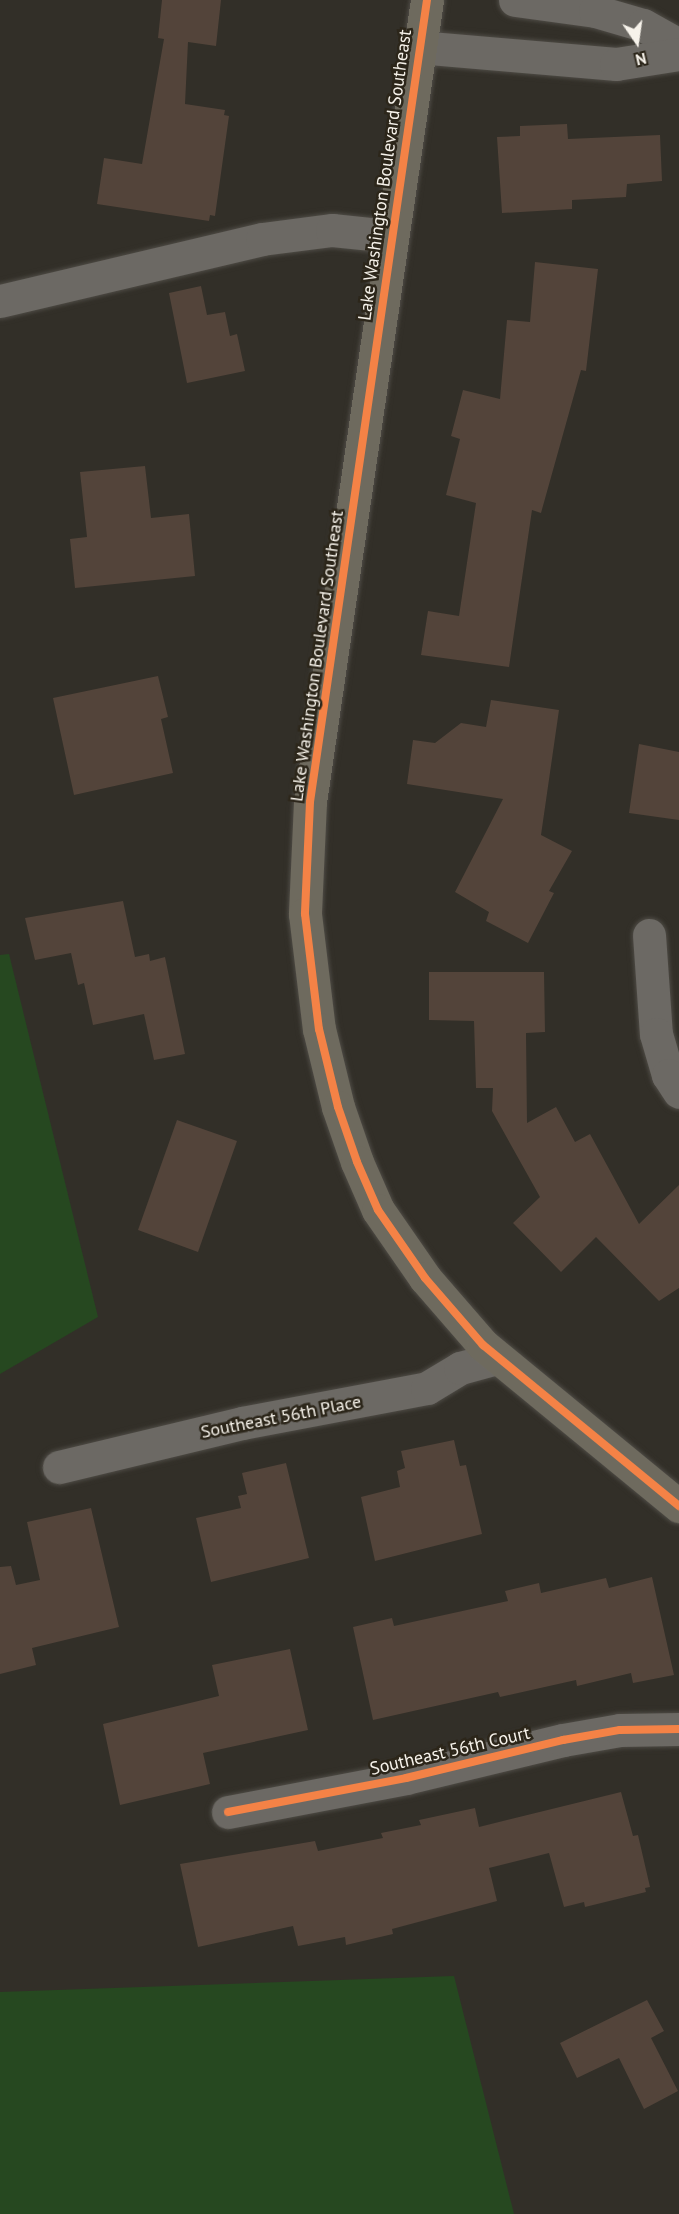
<!DOCTYPE html>
<html>
<head>
<meta charset="utf-8">
<style>
  body { margin:0 }
  #map { position:relative; width:679px; height:2214px; overflow:hidden; background:#322f28; font-family:"PT Sans",sans-serif }
  div>[style] { position:absolute }
  .green>* { inset:0; background:#264820 }
  .building>* { inset:0; background:#53443a }
  .roads { filter:drop-shadow(0 0 2px #4e4b45) drop-shadow(0 0 2px #4e4b45) }
  .minor>* { height:33px; margin:-16.5px; padding:0 16.5px; transform-origin:16.5px; border-radius:16.5px; background:#6c6964 }
  .major>* { height:33px; margin:-16.5px; padding:0 16.5px; transform-origin:16.5px; border-radius:16.5px; background:#6e6a5e }
  .cycleway>* { height:8px; margin:-4px; padding:0 4px; transform-origin:4px; border-radius:4px; background:#f48246 }
  span { translate:-50% -50%; white-space:nowrap; text-align:center; line-height:1.15; -webkit-text-stroke:5px #2c261a; paint-order:stroke }
  .street-label { font-size:18px; color:#f6f2ea }
  .north { position:absolute; left:607px; top:12px; width:60px; height:60px; -webkit-text-stroke:4px #2c261a; paint-order:stroke; rotate:167deg; font-size:16px; font-weight:700; line-height:24px; text-align:center; color:#f6f2ea }
  .north::after { content:''; display:block; margin:auto; width:21px; height:27px; background:#f6f2ea; clip-path:polygon(50% 0,100% 100%,50% 72%,0 100%) }
</style>
</head>
<body>
<div id="map">
  <div class="green">
    <div style="clip-path:polygon(9px 954px,98px 1317px,0 1374px,0 955px)"></div>
    <div style="clip-path:polygon(454px 1976px,514px 2214px,0 2214px,0 1992px)"></div>
  </div>
  <div class="building">
    <div style="clip-path:polygon(162px 0,221px 0,216px 46px,188px 42px,185px 104px,225px 110px,224px 115px,229px 116px,215px 216px,210px 215px,209px 221px,97px 204px,104px 158px,142px 164px,164px 39px,158px 38px)"></div>
    <div style="clip-path:polygon(567px 124px,568px 139px,660px 135px,662px 181px,627px 184px,626px 197px,572px 200px,572px 209px,502px 213px,497px 137px,520px 136px,520px 126px)"></div>
    <div style="clip-path:polygon(535px 262px,598px 269px,586px 371px,581px 370px,541px 513px,532px 510px,509px 667px,421px 655px,428px 611px,459px 616px,476px 503px,446px 495px,460px 439px,451px 436px,463px 390px,500px 399px,507px 320px,530px 322px)"></div>
    <div style="clip-path:polygon(201px 286px,207px 315px,225px 312px,230px 336px,237px 334px,245px 371px,187px 383px,169px 293px)"></div>
    <div style="clip-path:polygon(145px 466px,151px 518px,189px 514px,195px 576px,75px 588px,70px 539px,87px 537px,80px 472px)"></div>
    <div style="clip-path:polygon(158px 676px,168px 717px,161px 719px,173px 773px,74px 795px,53px 698px)"></div>
    <div style="clip-path:polygon(491px 700px,559px 710px,541px 835px,572px 851px,549px 891px,554px 893px,528px 943px,486px 921px,489px 912px,455px 892px,503px 799px,407px 784px,413px 740px,435px 743px,461px 723px,486px 727px)"></div>
    <div style="clip-path:polygon(639px 744px,679px 752px,679px 820px,629px 813px)"></div>
    <div style="clip-path:polygon(123px 901px,135px 957px,149px 954px,150px 961px,165px 957px,185px 1054px,154px 1060px,144px 1014px,93px 1025px,84px 983px,78px 985px,71px 953px,35px 960px,25px 918px)"></div>
    <div style="clip-path:polygon(429px 972px,544px 972px,545px 1032px,526px 1033px,527px 1123px,556px 1107px,575px 1142px,590px 1134px,639px 1224px,679px 1185px,679px 1288px,659px 1301px,596px 1237px,561px 1272px,513px 1223px,540px 1197px,492px 1111px,493px 1088px,476px 1088px,474px 1021px,429px 1020px)"></div>
    <div style="clip-path:polygon(177px 1120px,237px 1141px,198px 1252px,138px 1230px)"></div>
    <div style="clip-path:polygon(454px 1440px,460px 1466px,466px 1465px,482px 1534px,375px 1561px,361px 1497px,400px 1487px,397px 1471px,405px 1468px,401px 1451px)"></div>
    <div style="clip-path:polygon(286px 1463px,309px 1558px,211px 1582px,196px 1518px,241px 1508px,238px 1496px,247px 1494px,242px 1473px)"></div>
    <div style="clip-path:polygon(91px 1508px,119px 1627px,32px 1648px,36px 1665px,0 1674px,0 1567px,11px 1566px,16px 1585px,40px 1580px,27px 1522px)"></div>
    <div style="clip-path:polygon(652px 1577px,674px 1675px,633px 1683px,631px 1673px,577px 1686px,576px 1680px,500px 1697px,498px 1692px,373px 1720px,353px 1627px,392px 1618px,394px 1626px,508px 1601px,505px 1591px,539px 1583px,541px 1593px,606px 1578px,609px 1588px)"></div>
    <div style="clip-path:polygon(290px 1649px,308px 1730px,203px 1753px,210px 1784px,120px 1805px,103px 1724px,219px 1696px,212px 1665px)"></div>
    <div style="clip-path:polygon(621px 1792px,633px 1836px,638px 1835px,650px 1887px,645px 1888px,646px 1892px,585px 1907px,584px 1902px,564px 1907px,549px 1853px,489px 1868px,497px 1901px,392px 1929px,393px 1934px,346px 1945px,345px 1937px,298px 1946px,293px 1926px,198px 1947px,180px 1864px,315px 1841px,318px 1851px,383px 1838px,381px 1833px,421px 1825px,419px 1820px,475px 1808px,479px 1827px)"></div>
    <div style="clip-path:polygon(647px 2000px,664px 2031px,651px 2038px,678px 2091px,644px 2109px,619px 2058px,577px 2078px,560px 2043px)"></div>
  </div>
  <div class="roads">
    <div class="minor">
      <div style="left:515px;top:0;width:81px;rotate:7.8deg"></div>
      <div style="left:595px;top:11px;width:50px;rotate:16.3deg"></div>
      <div style="left:643px;top:25px;width:41px;rotate:29.1deg"></div>
      <div style="left:418px;top:47px;width:199px;rotate:4.9deg"></div>
      <div style="left:616px;top:64px;width:64px;rotate:-9deg"></div>
      <div style="left:0;top:301px;width:269px;rotate:-13.3deg"></div>
      <div style="left:262px;top:239px;width:71px;rotate:-7.3deg"></div>
      <div style="left:332px;top:230px;width:57px;rotate:6deg"></div>
      <div style="left:649px;top:935px;width:99px;rotate:86deg"></div>
      <div style="left:656px;top:1034px;width:43px;rotate:73.7deg"></div>
      <div style="left:668px;top:1075px;width:20px;rotate:57deg"></div>
      <div style="left:59px;top:1467px;width:188px;rotate:-13.5deg"></div>
      <div style="left:242px;top:1423px;width:188px;rotate:-10.7deg"></div>
      <div style="left:427px;top:1388px;width:39px;rotate:-31deg"></div>
      <div style="left:460px;top:1368px;width:39px;rotate:-15deg"></div>
      <div style="left:228px;top:1812px;width:181px;rotate:-10.8deg"></div>
      <div style="left:406px;top:1778px;width:162px;rotate:-13.6deg"></div>
      <div style="left:563px;top:1740px;width:58px;rotate:-10deg"></div>
      <div style="left:620px;top:1730px;width:59px;rotate:-1deg"></div>
    </div>
    <div class="major">
      <div style="left:427px;top:0;width:810px;rotate:98.3deg"></div>
      <div style="left:310px;top:802px;width:112px;rotate:92.6deg"></div>
      <div style="left:305px;top:914px;width:116px;rotate:83.1deg"></div>
      <div style="left:319px;top:1029px;width:80px;rotate:76.3deg"></div>
      <div style="left:338px;top:1107px;width:58px;rotate:70.9deg"></div>
      <div style="left:357px;top:1162px;width:52px;rotate:66.4deg"></div>
      <div style="left:378px;top:1210px;width:83px;rotate:55.3deg"></div>
      <div style="left:425px;top:1278px;width:89px;rotate:49.1deg"></div>
      <div style="left:483px;top:1345px;width:254px;rotate:39.4deg"></div>
    </div>
  </div>
  <div class="cycleway">
    <div style="left:427px;top:0;width:810px;rotate:98.3deg"></div>
    <div style="left:310px;top:802px;width:112px;rotate:92.6deg"></div>
    <div style="left:305px;top:914px;width:116px;rotate:83.1deg"></div>
    <div style="left:319px;top:1029px;width:80px;rotate:76.3deg"></div>
    <div style="left:338px;top:1107px;width:58px;rotate:70.9deg"></div>
    <div style="left:357px;top:1162px;width:52px;rotate:66.4deg"></div>
    <div style="left:378px;top:1210px;width:83px;rotate:55.3deg"></div>
    <div style="left:425px;top:1278px;width:89px;rotate:49.1deg"></div>
    <div style="left:483px;top:1345px;width:254px;rotate:39.4deg"></div>
    <div style="left:228px;top:1812px;width:181px;rotate:-10.8deg"></div>
    <div style="left:406px;top:1778px;width:162px;rotate:-13.6deg"></div>
    <div style="left:563px;top:1740px;width:58px;rotate:-10deg"></div>
    <div style="left:620px;top:1730px;width:59px;rotate:-1deg"></div>
  </div>
  <div class="street-label">
    <span style="left:385px;top:175px;rotate:-82deg">Lake Washington Boulevard Southeast</span>
    <span style="left:317px;top:656px;rotate:-82deg">Lake Washington Boulevard Southeast</span>
    <span style="left:281px;top:1417px;rotate:-11deg">Southeast 56th Place</span>
    <span style="left:450px;top:1751px;rotate:-13deg">Southeast 56th Court</span>
  </div>
  <div class="north">N</div>
</div>
</body>
</html>
